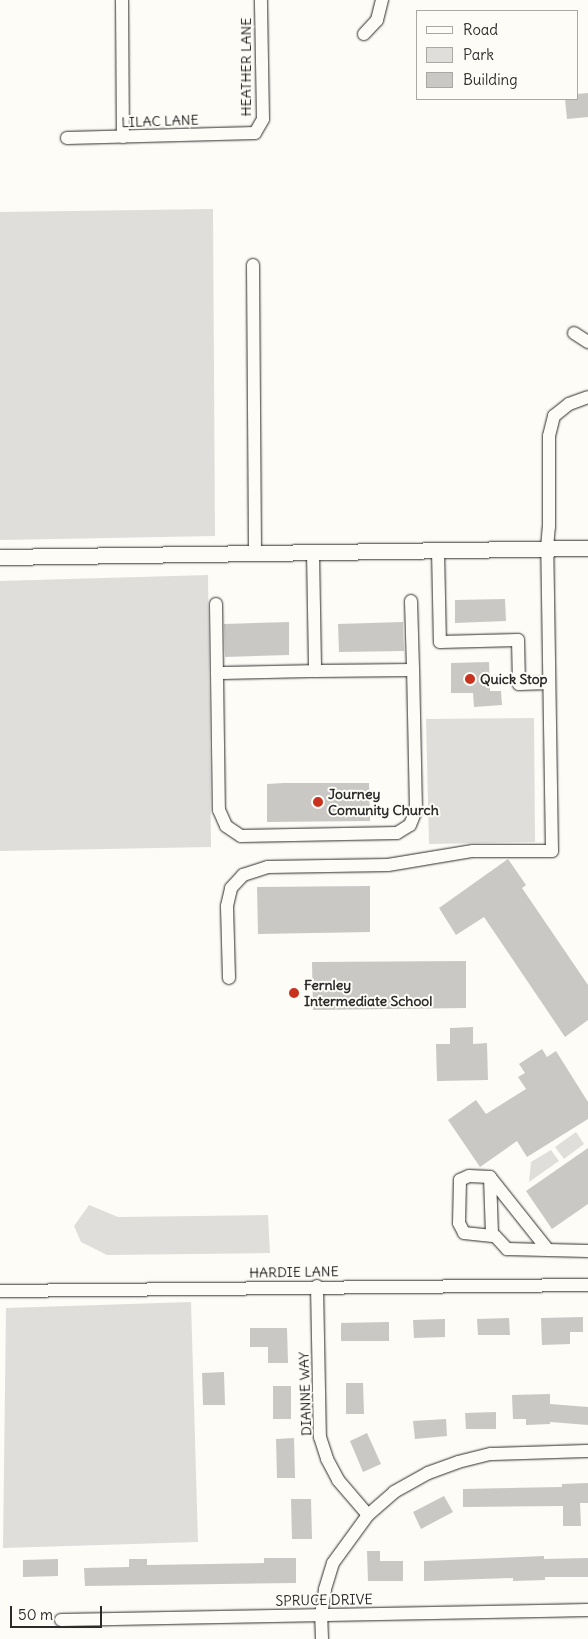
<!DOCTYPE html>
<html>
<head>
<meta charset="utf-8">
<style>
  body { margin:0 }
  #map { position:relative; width:588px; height:1639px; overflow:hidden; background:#fdfcf7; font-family:Delius,sans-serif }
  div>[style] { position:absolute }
  .green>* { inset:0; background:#dfdeda }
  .building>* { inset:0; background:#c9c8c4 }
  .roads { filter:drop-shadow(0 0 1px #2b2b2b) drop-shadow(0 0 1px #2b2b2b) }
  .minor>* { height:12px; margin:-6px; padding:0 6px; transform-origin:6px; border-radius:6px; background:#fdfcf7 }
  .major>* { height:15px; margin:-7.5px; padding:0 7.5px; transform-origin:7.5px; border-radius:7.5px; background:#fdfcf7 }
  .dots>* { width:14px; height:14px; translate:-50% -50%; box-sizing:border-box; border:2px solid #fdfcf7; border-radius:50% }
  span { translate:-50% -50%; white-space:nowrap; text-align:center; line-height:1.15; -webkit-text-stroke:4px #fdfcf7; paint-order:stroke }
  .street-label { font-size:14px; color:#2b2b2b }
  .poi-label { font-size:14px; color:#2b2b2b; font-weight:700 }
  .left { translate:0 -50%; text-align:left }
  .legend { position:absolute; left:416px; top:10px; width:162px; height:90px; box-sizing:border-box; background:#fdfcf7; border:1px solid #a9a8a5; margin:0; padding:6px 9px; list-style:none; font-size:15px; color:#2b2b2b }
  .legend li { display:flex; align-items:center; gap:10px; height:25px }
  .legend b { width:25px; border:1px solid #a9a8a5 }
  .scale { position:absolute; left:10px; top:1606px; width:92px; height:22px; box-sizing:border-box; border:2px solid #2b2b2b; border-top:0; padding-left:6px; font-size:15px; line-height:18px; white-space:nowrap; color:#2b2b2b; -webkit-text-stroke:4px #fdfcf7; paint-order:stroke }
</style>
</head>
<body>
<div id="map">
  <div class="green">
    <div style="clip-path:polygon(213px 209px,215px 536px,0 540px,0 212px)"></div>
    <div style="clip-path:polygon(208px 575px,211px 847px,0 851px,0 581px)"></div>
    <div style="clip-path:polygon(534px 718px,535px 842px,429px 844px,426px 719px)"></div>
    <div style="clip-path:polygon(576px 1132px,584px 1144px,564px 1159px,555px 1147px)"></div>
    <div style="clip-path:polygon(551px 1150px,559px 1161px,529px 1182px,531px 1162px)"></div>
    <div style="clip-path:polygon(89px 1205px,118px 1217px,268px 1215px,270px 1253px,107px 1255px,81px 1242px,74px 1226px)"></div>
    <div style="clip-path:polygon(191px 1302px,198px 1542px,3px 1548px,6px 1308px)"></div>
  </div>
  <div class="building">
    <div style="clip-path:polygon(588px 93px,588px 117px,567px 119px,565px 99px,577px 99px,577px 94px)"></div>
    <div style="clip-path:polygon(505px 599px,506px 621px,455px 623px,455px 600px)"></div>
    <div style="clip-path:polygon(289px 622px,289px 655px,225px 657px,224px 624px)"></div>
    <div style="clip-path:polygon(403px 622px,404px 651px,339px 652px,338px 624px)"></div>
    <div style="clip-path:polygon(489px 662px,490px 691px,501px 691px,502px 705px,474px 707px,473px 693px,451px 693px,451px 663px)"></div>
    <div style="clip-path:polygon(284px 783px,369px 783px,370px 821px,267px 822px,267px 784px)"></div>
    <div style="clip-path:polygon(508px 859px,526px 885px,522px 888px,588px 985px,588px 1020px,565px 1037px,484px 917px,456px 935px,439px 908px)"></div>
    <div style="clip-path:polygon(370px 886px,370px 932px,258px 934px,257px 887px)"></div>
    <div style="clip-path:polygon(466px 961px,466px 1008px,313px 1010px,312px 962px)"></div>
    <div style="clip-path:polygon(473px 1027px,473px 1044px,487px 1043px,488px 1080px,437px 1081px,436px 1044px,450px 1044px,450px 1028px)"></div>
    <div style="clip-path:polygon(542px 1049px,547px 1057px,556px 1051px,588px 1102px,588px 1119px,527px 1157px,517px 1141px,480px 1167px,448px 1120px,476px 1100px,486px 1114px,526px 1089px,518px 1077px,525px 1073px,519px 1064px)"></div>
    <div style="clip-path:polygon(588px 1148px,588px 1204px,552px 1229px,526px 1191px)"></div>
    <div style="clip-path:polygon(583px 1317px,583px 1332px,570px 1332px,570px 1344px,542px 1345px,541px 1318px)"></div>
    <div style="clip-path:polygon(509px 1318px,510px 1335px,478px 1335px,477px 1319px)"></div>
    <div style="clip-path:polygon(445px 1319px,445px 1337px,414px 1338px,413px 1320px)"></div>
    <div style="clip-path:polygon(389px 1322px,389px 1341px,341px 1341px,341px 1323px)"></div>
    <div style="clip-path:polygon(250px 1328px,287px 1328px,288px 1363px,268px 1363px,268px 1347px,250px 1347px)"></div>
    <div style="clip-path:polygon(224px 1372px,225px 1405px,203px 1405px,202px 1373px)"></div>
    <div style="clip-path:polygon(346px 1383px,363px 1383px,364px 1414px,346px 1414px)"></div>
    <div style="clip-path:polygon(273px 1386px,291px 1386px,291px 1419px,273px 1419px)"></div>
    <div style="clip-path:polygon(550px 1394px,550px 1404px,588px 1407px,588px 1425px,550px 1422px,550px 1424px,526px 1425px,526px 1419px,513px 1419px,512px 1395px)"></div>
    <div style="clip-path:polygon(496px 1412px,496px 1429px,466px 1429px,465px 1413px)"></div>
    <div style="clip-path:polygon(446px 1419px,447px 1436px,415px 1439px,413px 1421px)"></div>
    <div style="clip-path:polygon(367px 1433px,381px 1464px,363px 1472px,350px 1441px)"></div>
    <div style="clip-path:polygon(294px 1438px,295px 1478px,277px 1478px,276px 1439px)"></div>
    <div style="clip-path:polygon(588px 1483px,588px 1503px,580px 1503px,581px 1526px,563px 1526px,563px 1506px,463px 1507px,463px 1489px,562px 1487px,562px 1484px)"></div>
    <div style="clip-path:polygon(444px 1496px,453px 1512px,421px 1529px,413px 1512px)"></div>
    <div style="clip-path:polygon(291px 1499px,311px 1499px,312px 1539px,292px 1539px)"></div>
    <div style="clip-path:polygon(367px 1551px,380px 1551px,380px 1561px,403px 1561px,403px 1581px,368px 1581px)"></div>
    <div style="clip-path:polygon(544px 1556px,544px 1559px,588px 1558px,588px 1577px,545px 1577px,545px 1580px,513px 1581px,513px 1578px,424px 1581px,424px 1561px)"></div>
    <div style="clip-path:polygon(264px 1558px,296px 1558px,296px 1583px,85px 1586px,84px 1568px,129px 1567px,129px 1559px,147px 1559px,147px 1565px,264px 1563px)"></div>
    <div style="clip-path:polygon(58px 1559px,58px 1576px,23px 1577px,23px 1560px)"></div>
  </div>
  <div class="roads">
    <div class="minor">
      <div style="left:122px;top:0;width:137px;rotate:89.6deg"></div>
      <div style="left:364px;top:34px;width:19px;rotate:-47deg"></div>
      <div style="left:377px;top:20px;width:21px;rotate:-76deg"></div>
      <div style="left:67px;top:138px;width:188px;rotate:-1.5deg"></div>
      <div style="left:255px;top:133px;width:16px;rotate:-60deg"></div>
      <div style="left:263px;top:119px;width:119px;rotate:-91deg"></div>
      <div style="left:253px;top:265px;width:288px;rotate:89.6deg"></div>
      <div style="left:574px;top:333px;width:17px;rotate:33deg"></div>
      <div style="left:438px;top:550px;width:92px;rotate:88.8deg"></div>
      <div style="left:440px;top:642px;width:78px;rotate:-1.5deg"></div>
      <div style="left:518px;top:640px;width:44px;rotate:88.7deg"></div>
      <div style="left:519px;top:684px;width:30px;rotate:-2deg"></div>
      <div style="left:313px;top:552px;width:119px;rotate:89deg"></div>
      <div style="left:315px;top:671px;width:98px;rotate:178.8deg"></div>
      <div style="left:217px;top:673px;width:137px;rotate:89.2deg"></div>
      <div style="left:219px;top:810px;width:17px;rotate:66deg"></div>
      <div style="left:226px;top:826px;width:18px;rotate:34deg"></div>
      <div style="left:241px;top:836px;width:156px;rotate:-1.1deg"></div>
      <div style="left:397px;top:833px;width:15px;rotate:-32deg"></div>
      <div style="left:410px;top:825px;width:16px;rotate:-68deg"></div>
      <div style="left:416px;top:810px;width:140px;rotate:-91.2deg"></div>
      <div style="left:413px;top:670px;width:98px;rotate:179.4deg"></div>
      <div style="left:411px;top:601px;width:69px;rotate:88.3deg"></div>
      <div style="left:216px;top:604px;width:69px;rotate:89.2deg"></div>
      <div style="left:229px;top:978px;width:72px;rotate:-91.6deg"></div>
      <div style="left:227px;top:906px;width:18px;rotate:-77deg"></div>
      <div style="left:231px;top:888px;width:18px;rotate:-47deg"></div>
      <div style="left:243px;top:875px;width:26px;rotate:-18deg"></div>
      <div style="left:268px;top:867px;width:120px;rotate:-1deg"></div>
      <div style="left:388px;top:865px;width:86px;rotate:-9.4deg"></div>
      <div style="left:473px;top:851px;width:79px"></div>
      <div style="left:552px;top:851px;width:303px;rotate:-90.9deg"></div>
      <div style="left:547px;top:548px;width:21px;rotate:-85deg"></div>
      <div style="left:549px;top:527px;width:91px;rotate:-90deg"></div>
      <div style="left:549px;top:436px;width:21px;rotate:-76deg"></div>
      <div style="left:554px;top:416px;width:19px;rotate:-39deg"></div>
      <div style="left:569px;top:404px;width:20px;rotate:-20deg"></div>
      <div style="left:490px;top:1177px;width:58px;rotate:88deg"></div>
      <div style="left:548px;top:1250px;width:93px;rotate:-128.5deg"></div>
      <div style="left:490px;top:1177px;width:21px;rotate:-177deg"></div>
      <div style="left:469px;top:1176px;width:10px;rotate:156deg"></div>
      <div style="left:460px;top:1180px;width:43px;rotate:91.3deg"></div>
      <div style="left:459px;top:1223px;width:11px;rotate:63deg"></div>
      <div style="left:464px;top:1233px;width:31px;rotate:6deg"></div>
      <div style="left:495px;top:1236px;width:18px;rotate:47deg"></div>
      <div style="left:507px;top:1249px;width:81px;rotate:1.4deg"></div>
      <div style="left:317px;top:1286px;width:151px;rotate:88.9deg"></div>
      <div style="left:320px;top:1437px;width:23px;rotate:72deg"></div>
      <div style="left:327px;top:1459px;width:24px;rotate:62deg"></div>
      <div style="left:338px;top:1480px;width:46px;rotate:49.4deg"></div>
      <div style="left:0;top:1291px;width:588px;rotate:-0.58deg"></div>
      <div style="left:61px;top:1620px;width:527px;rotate:-1.09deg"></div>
      <div style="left:322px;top:1639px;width:24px;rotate:-92deg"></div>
      <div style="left:321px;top:1615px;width:26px;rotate:-81deg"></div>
      <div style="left:325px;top:1589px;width:27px;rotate:-73deg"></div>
      <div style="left:333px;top:1563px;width:59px;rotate:-53.9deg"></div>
      <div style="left:368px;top:1515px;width:35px;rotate:-41deg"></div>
      <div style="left:394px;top:1492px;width:39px;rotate:-29deg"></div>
      <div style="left:428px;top:1473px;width:32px;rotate:-20deg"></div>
      <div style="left:458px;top:1462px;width:34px;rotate:-14deg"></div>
      <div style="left:491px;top:1454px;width:97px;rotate:-1.8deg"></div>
    </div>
    <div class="major">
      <div style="left:0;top:557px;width:588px;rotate:-0.88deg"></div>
    </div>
  </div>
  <div class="dots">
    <div style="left:470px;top:679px;background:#c8321e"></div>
    <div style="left:318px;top:802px;background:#c8321e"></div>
    <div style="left:294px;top:993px;background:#c8321e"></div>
  </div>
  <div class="street-label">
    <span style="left:246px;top:67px;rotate:-90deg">HEATHER LANE</span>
    <span style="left:160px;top:121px;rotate:-2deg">LILAC LANE</span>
    <span style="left:294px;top:1272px;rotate:-1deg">HARDIE LANE</span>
    <span style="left:305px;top:1394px;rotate:-92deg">DIANNE WAY</span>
    <span style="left:324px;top:1600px;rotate:-1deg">SPRUCE DRIVE</span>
  </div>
  <div class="poi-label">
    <span class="left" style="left:480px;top:679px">Quick Stop</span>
    <span class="left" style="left:328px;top:802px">Journey<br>Comunity Church</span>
    <span class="left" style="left:304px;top:993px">Fernley<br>Intermediate School</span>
  </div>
  <ul class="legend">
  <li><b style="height:6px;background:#fdfcf7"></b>Road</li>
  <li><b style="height:14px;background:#dfdeda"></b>Park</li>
  <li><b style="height:14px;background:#c9c8c4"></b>Building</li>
  </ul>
  <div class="scale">50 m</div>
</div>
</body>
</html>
